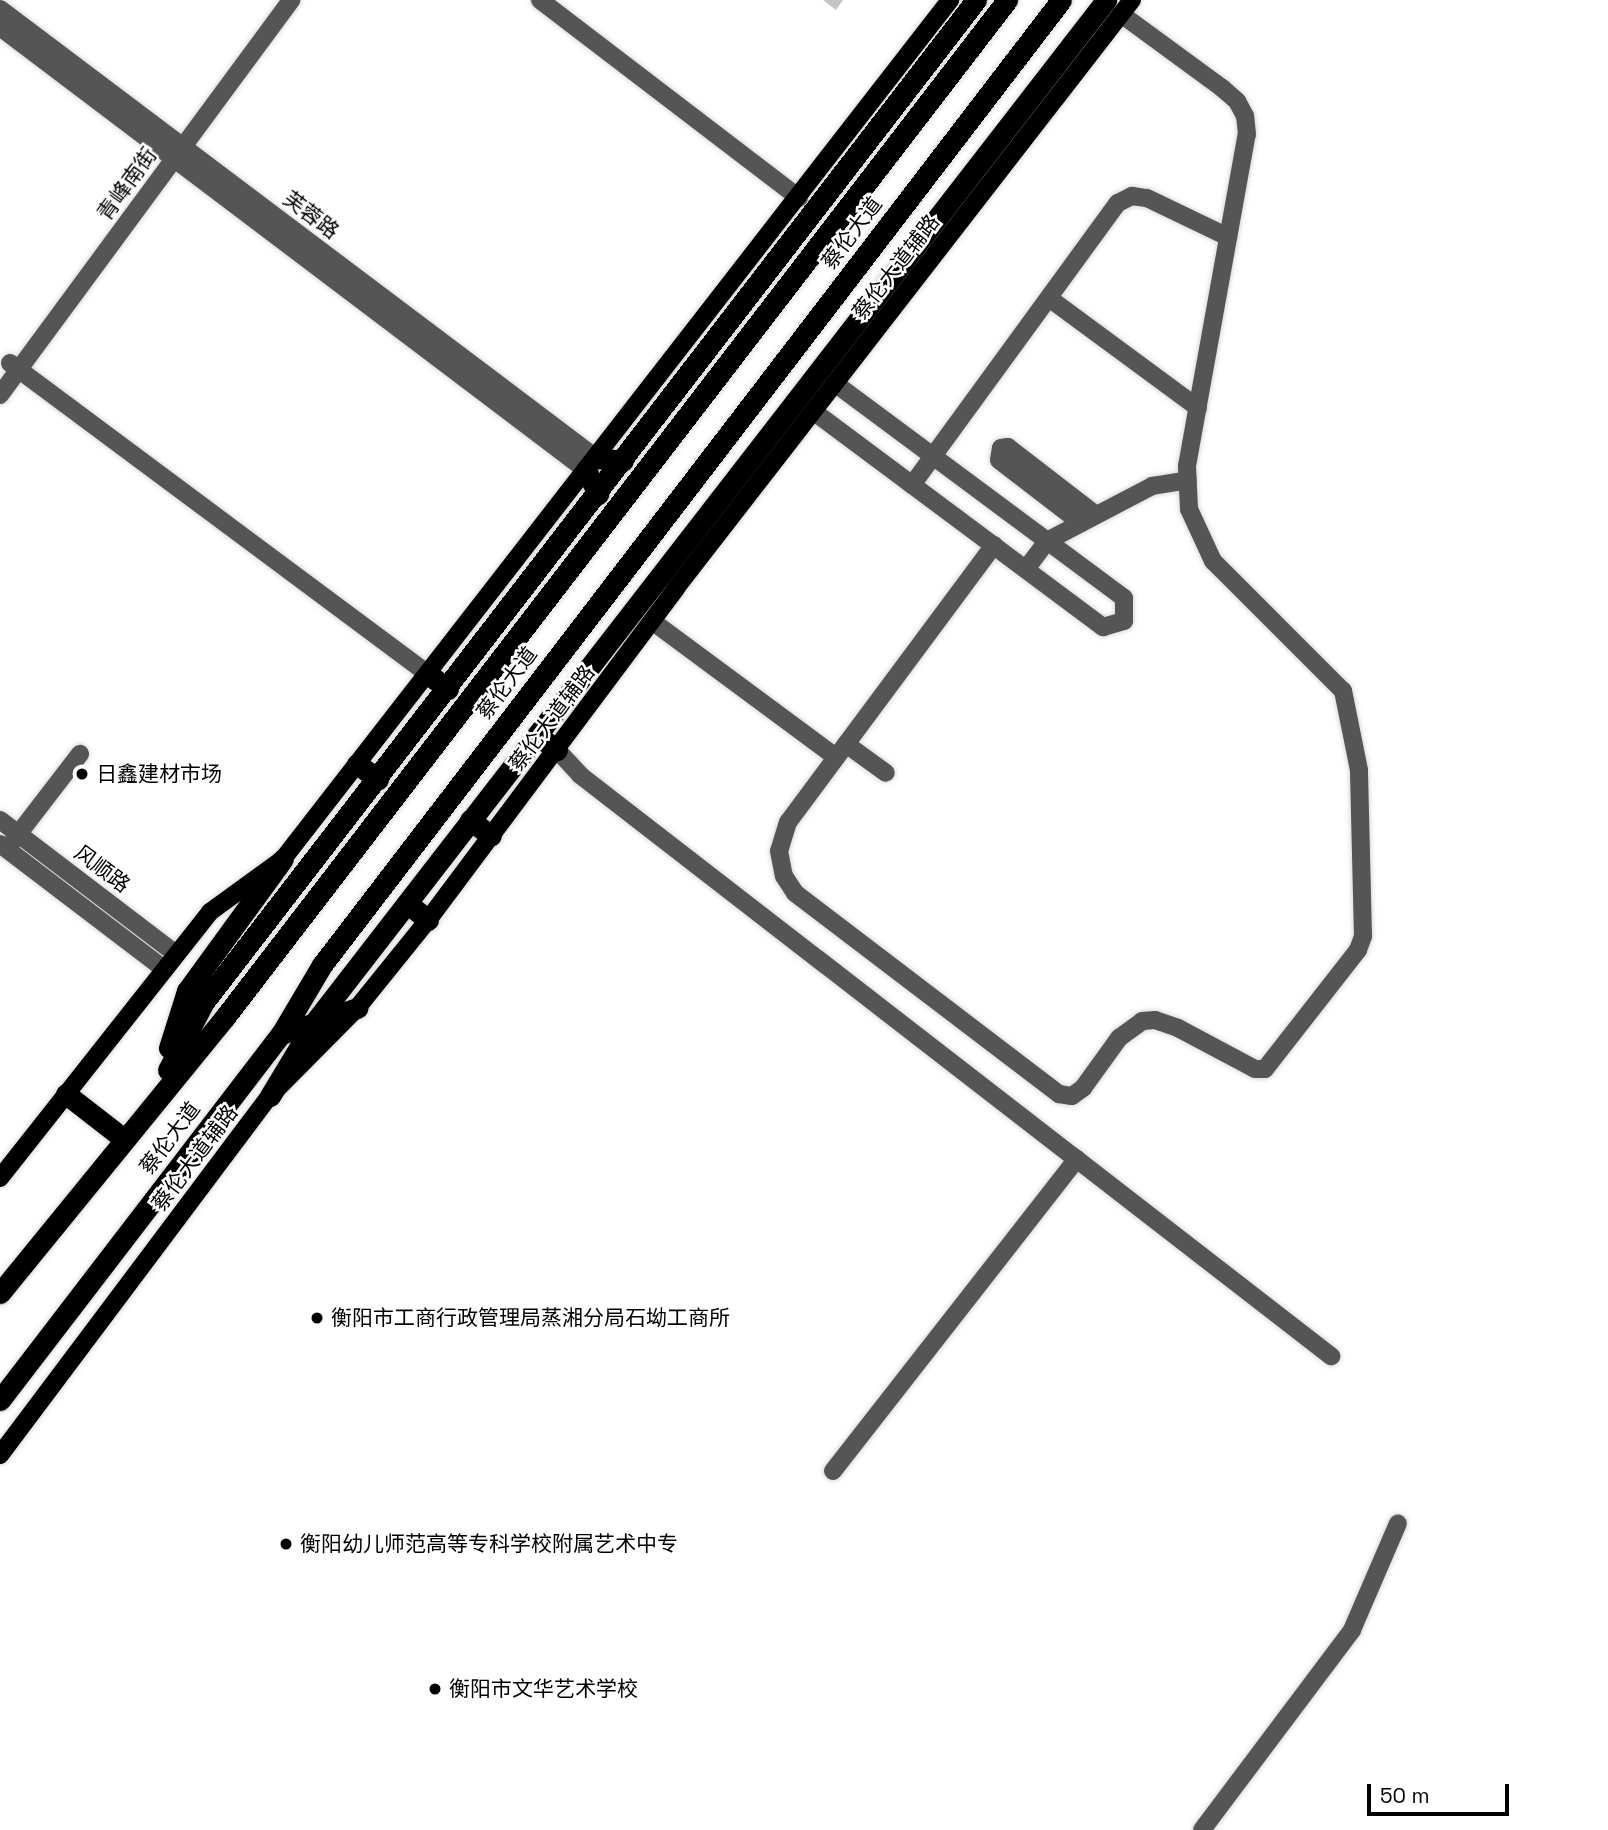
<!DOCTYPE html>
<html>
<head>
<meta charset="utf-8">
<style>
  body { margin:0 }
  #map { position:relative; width:1608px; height:1830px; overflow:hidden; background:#fff; font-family:"Space Grotesk","Noto Sans SC",sans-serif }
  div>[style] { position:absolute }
  .building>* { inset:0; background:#c4c4c4 }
  .roads { filter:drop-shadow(0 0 2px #dbdbdb) drop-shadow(0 0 2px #dbdbdb) }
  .minor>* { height:18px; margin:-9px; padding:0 9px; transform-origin:9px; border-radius:9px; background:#555 }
  .major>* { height:18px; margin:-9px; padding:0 9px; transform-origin:9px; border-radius:9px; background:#000 }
  .highway>* { height:21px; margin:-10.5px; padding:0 10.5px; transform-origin:10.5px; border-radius:10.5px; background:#000 }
  .dots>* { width:19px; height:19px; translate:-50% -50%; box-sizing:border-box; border:4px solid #fff; border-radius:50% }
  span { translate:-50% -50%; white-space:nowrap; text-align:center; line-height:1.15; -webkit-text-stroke:5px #fff; paint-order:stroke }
  .street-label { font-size:21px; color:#000 }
  .poi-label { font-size:21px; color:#000 }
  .left { translate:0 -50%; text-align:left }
  .scale { position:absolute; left:1367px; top:1784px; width:142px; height:32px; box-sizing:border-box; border:4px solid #000; border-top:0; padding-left:9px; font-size:21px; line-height:24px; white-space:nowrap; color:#000; -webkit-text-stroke:5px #fff; paint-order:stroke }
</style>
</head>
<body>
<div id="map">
  <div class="building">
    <div style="clip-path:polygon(823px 0,843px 0,836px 10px)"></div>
  </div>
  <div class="roads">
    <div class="minor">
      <div style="left:540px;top:0;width:326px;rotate:37.4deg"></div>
      <div style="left:0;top:9px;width:746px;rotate:36.99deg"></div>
      <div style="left:0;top:27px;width:735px;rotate:37.09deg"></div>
      <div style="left:1049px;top:298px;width:185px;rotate:36.4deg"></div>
      <div style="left:10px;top:363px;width:521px;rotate:36.65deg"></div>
      <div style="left:0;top:395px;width:491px;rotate:-53.6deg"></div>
      <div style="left:813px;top:411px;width:362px;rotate:36.7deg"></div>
      <div style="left:1103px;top:627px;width:22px;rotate:-16deg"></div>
      <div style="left:1124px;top:621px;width:23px;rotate:-90deg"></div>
      <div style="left:1124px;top:598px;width:360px;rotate:-143.4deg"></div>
      <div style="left:912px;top:485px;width:349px;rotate:-53.9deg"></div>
      <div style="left:1118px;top:203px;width:16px;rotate:-27deg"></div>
      <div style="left:1132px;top:196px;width:15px;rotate:8deg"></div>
      <div style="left:1147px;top:198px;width:90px;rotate:25.7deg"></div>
      <div style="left:1081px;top:523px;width:103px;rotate:-142.5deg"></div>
      <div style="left:999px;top:460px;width:12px;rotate:-81deg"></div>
      <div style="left:1001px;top:448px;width:7px;rotate:-8deg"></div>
      <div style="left:1008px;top:447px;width:111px;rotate:37.7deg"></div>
      <div style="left:994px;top:545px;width:345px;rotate:126.6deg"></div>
      <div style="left:788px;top:822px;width:30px;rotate:107deg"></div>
      <div style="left:779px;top:851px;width:25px;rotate:79deg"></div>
      <div style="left:784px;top:876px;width:20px;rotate:57deg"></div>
      <div style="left:795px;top:893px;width:332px;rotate:37.3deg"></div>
      <div style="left:1059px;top:1094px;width:13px;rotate:9deg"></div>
      <div style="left:1072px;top:1096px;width:14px;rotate:-36deg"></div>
      <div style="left:1083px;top:1088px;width:62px;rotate:-54.2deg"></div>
      <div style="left:1119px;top:1038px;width:29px;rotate:-36deg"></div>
      <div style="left:1142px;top:1021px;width:13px;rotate:-4deg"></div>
      <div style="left:1155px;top:1020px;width:24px;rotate:19deg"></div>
      <div style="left:1178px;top:1028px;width:87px;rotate:28deg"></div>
      <div style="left:1255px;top:1069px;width:10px"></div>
      <div style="left:1265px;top:1069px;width:151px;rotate:-52deg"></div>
      <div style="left:1358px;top:950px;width:15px;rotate:-70deg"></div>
      <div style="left:1363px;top:936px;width:166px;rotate:-91.4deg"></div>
      <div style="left:1359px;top:770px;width:81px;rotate:-101.4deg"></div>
      <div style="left:1343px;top:691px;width:184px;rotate:-135deg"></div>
      <div style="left:1213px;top:561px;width:57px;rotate:-114.8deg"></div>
      <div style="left:1189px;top:509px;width:43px;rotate:-92.7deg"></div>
      <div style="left:1187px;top:466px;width:337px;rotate:-79.8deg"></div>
      <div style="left:1247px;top:134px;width:18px;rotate:-96deg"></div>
      <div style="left:1245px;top:116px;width:17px;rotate:-118deg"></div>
      <div style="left:1237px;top:101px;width:20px;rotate:-139deg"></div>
      <div style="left:1222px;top:88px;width:125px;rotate:-143.8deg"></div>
      <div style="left:1026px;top:569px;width:35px;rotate:-53deg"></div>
      <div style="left:1047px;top:541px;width:119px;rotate:-27.6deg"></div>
      <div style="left:1152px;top:486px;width:36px;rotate:-9deg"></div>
      <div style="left:652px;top:621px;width:229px;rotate:36.5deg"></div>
      <div style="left:846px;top:744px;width:49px;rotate:35.9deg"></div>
      <div style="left:557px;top:750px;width:34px;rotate:47deg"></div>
      <div style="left:580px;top:775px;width:950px;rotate:37.73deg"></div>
      <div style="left:0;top:820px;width:221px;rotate:37.3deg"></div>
      <div style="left:13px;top:841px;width:110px;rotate:-52.4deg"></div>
      <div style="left:0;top:844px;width:206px;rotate:37.3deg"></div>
      <div style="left:833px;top:1471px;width:396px;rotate:-52deg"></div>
      <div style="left:1202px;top:1830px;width:250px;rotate:-53.1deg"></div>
      <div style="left:1352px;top:1630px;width:116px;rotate:-66.7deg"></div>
    </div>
    <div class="major">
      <div style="left:0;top:1178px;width:339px;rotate:-51.7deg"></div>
      <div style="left:210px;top:912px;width:90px;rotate:-36deg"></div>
      <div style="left:283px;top:859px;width:1088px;rotate:-52.17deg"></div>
      <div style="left:0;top:1455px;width:449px;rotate:-53.1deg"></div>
      <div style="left:270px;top:1096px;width:124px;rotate:-45.3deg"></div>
      <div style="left:357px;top:1008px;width:113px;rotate:-51.1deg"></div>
      <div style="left:428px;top:920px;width:414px;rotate:-53.2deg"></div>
      <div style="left:676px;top:588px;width:744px;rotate:-52.21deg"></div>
    </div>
    <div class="highway">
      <div style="left:596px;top:458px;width:27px;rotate:6deg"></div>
      <div style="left:586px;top:470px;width:27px;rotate:63deg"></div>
      <div style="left:428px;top:674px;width:25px;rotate:37deg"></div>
      <div style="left:537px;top:735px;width:25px;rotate:37deg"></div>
      <div style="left:357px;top:764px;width:26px;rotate:36deg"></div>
      <div style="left:470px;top:820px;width:26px;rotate:37deg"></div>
      <div style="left:407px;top:903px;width:27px;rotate:39deg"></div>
      <div style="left:281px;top:1034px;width:35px;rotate:-18deg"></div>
      <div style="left:314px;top:1023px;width:1294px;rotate:-52.25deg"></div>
      <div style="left:169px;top:1048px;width:60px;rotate:-72.5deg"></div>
      <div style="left:187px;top:991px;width:163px;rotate:-54deg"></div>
      <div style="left:168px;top:1070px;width:77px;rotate:-62.1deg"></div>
      <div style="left:204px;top:1002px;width:1265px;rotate:-52.39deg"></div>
      <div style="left:66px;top:1094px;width:73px;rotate:37.8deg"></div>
      <div style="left:270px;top:1096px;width:85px;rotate:-58.9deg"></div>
      <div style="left:314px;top:1023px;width:46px;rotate:-19.2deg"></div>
      <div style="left:0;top:1293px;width:356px;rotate:-50.8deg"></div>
      <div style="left:225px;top:1017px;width:1283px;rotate:-52.44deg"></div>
      <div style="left:0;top:1400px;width:461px;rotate:-52.5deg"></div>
      <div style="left:281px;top:1034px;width:80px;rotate:-59.3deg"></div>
      <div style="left:322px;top:965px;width:1215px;rotate:-52.55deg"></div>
    </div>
  </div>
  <div class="dots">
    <div style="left:82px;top:774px;background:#000"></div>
    <div style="left:317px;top:1318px;background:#000"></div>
    <div style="left:286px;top:1544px;background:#000"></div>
    <div style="left:435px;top:1689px;background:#000"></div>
  </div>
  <div class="street-label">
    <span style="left:127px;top:184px;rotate:-54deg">青峰南街</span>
    <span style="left:311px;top:215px;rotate:37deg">芙蓉路</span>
    <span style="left:852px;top:233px;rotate:-53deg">蔡伦大道</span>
    <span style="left:896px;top:267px;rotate:-52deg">蔡伦大道辅路</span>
    <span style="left:507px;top:683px;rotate:-53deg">蔡伦大道</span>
    <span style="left:552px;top:718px;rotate:-53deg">蔡伦大道辅路</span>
    <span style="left:102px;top:869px;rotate:37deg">风顺路</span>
    <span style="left:170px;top:1138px;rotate:-53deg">蔡伦大道</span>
    <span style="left:195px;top:1158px;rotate:-53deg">蔡伦大道辅路</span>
  </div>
  <div class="poi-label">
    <span class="left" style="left:96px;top:774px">日鑫建材市场</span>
    <span class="left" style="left:331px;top:1318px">衡阳市工商行政管理局蒸湘分局石坳工商所</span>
    <span class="left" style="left:300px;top:1544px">衡阳幼儿师范高等专科学校附属艺术中专</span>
    <span class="left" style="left:449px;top:1689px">衡阳市文华艺术学校</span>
  </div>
  <div class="scale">50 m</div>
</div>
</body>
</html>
